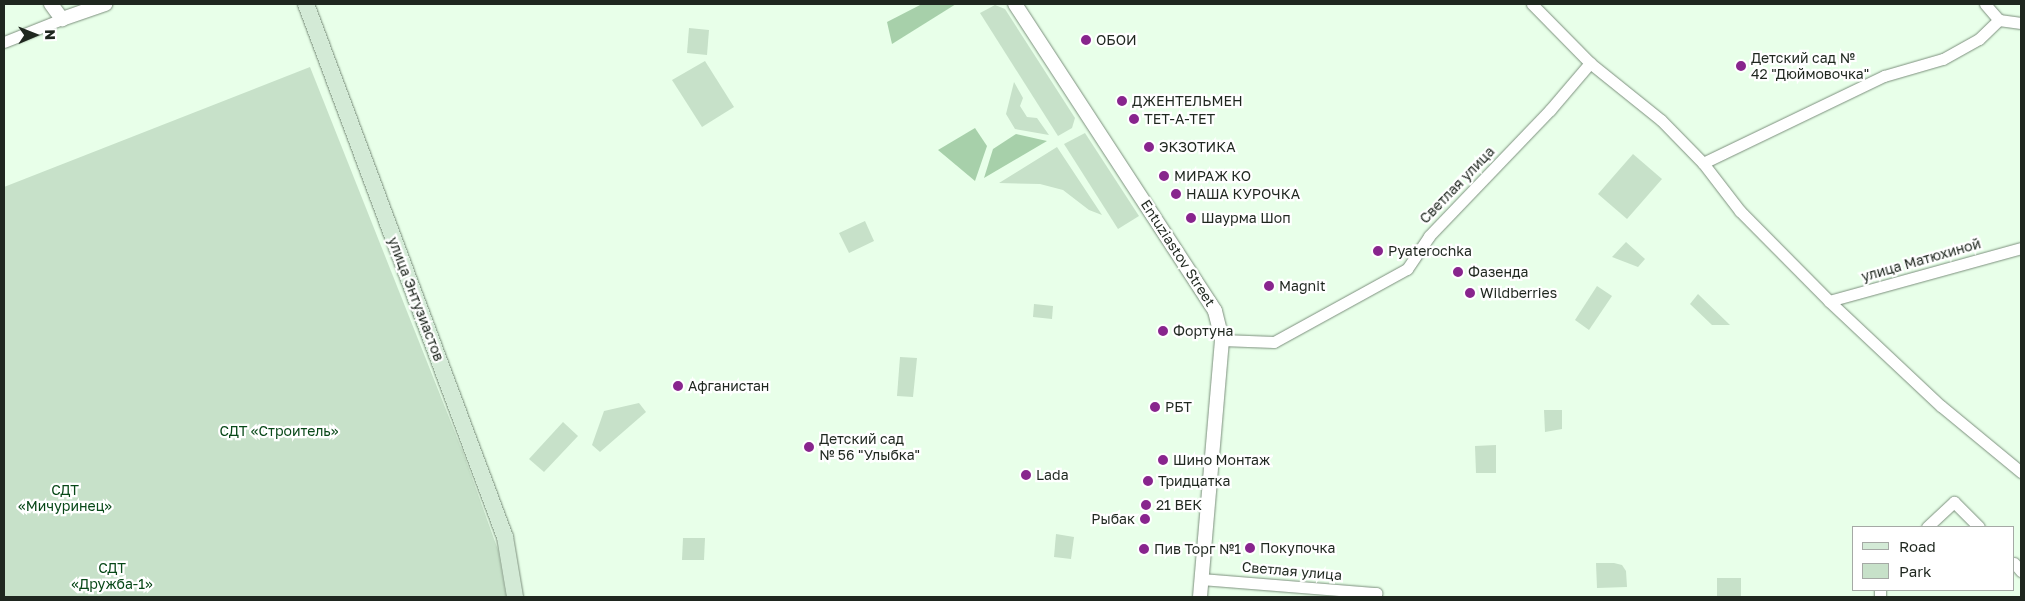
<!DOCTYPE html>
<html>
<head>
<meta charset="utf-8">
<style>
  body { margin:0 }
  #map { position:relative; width:2025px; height:601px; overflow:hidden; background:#e8ffe9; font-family:"Golos Text",sans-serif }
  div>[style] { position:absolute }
  .green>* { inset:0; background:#c7e1c9 }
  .forest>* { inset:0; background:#a7d0aa }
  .roads { filter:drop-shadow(0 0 1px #7c907d) drop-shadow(0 0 1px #7c907d) }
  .minor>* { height:11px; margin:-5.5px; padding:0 5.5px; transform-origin:5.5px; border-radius:5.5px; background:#fff }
  .tertiary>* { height:14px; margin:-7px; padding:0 7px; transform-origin:7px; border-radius:7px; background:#fff }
  .secondary>* { height:16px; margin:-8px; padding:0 8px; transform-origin:8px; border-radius:8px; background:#d3ead6 }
  .dots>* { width:14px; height:14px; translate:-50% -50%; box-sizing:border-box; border:2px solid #fff; border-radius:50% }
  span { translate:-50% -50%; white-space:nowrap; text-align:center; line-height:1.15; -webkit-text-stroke:4.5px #fff; paint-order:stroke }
  .poi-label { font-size:14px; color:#1f271f }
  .left { translate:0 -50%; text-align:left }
  .right { translate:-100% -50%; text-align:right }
  .street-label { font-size:14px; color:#1f271f }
  .park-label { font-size:14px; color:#084818 }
  .frame { position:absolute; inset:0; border:5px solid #1f271f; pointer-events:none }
  .legend { position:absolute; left:1852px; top:526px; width:162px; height:65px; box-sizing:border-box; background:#fff; border:1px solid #a5a9a5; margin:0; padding:6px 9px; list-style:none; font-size:15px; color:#1f271f }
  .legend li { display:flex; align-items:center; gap:10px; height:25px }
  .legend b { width:25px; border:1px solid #a5a9a5 }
  .north { position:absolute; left:10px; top:10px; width:50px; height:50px; -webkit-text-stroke:4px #fff; paint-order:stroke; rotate:89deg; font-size:14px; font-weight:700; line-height:20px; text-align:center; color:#1f271f }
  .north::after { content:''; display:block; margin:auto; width:18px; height:22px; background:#1f271f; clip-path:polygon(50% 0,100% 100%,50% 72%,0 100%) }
</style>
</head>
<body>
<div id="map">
  <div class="green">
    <div style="clip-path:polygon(995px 5px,1005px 9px,1075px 118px,1072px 128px,1058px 136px,980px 13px)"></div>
    <div style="clip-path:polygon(689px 28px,709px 30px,707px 55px,687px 53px)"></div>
    <div style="clip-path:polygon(705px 61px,734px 107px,702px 127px,672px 80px)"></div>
    <div style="clip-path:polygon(310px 67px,464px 455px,498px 550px,506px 597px,4px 597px,4px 187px)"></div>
    <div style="clip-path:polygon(1014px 82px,1023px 98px,1020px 106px,1027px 117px,1037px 118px,1049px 135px,1015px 129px,1006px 114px)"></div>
    <div style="clip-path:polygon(1085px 133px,1139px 216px,1118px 229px,1064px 144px)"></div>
    <div style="clip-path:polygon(1057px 147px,1102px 215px,1089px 210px,1063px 190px,1040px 184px,999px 183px)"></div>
    <div style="clip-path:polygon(1633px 154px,1662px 179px,1627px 219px,1598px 194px)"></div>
    <div style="clip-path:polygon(865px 221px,874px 241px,849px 253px,839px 233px)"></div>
    <div style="clip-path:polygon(1626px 242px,1645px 259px,1638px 267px,1612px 257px)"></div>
    <div style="clip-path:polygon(1597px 286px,1612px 296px,1589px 330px,1575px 320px)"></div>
    <div style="clip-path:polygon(1698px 294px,1730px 325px,1712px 325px,1690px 304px)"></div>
    <div style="clip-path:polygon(1034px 304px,1053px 306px,1052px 319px,1033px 317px)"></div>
    <div style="clip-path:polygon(900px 357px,917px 358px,913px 397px,897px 396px)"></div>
    <div style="clip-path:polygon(639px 403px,646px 412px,600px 452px,592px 445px,604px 411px)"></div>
    <div style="clip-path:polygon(1544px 410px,1562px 410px,1562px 429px,1545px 432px)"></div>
    <div style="clip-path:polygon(563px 422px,578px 436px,544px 472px,529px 459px)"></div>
    <div style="clip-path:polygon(1496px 445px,1496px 473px,1476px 473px,1475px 446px)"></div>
    <div style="clip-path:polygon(1056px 534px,1074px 537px,1071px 559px,1054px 557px)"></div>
    <div style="clip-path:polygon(683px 538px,705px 538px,704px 560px,682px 560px)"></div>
    <div style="clip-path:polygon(1596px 563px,1614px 563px,1622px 565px,1626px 571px,1627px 587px,1597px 588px)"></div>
    <div style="clip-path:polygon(1717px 578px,1741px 578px,1741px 597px,1717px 597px)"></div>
  </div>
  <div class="forest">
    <div style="clip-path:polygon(922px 4px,956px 4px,892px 44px,887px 22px)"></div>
    <div style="clip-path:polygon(975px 128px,987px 146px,975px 181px,938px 150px)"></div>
    <div style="clip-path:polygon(1016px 134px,1047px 141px,984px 178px,993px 149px)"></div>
  </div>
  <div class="roads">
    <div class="minor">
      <div style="left:1532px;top:4px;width:83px;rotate:45.5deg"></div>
      <div style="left:1590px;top:63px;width:91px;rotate:38.8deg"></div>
      <div style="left:1661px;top:120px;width:60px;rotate:45.7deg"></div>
      <div style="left:1703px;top:163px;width:61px;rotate:52.4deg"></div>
      <div style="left:1740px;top:211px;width:127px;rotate:45.3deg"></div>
      <div style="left:1829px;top:301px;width:154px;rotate:43.2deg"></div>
      <div style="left:1941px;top:406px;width:104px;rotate:39.5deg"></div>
      <div style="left:1985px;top:4px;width:21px;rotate:49deg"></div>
      <div style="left:1999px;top:20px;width:22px;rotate:8deg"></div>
      <div style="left:4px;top:42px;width:62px;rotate:-21.6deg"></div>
      <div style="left:1703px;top:163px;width:201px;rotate:-25.7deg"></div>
      <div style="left:1884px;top:76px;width:61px;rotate:-16.1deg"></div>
      <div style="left:1943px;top:59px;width:41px;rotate:-29.1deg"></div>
      <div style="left:1979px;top:39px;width:28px;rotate:-44deg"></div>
      <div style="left:1829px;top:301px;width:199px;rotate:-15.4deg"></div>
      <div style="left:1222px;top:340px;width:52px;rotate:2.2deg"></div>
      <div style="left:1274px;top:342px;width:152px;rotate:-28.8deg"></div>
      <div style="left:1407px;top:269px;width:40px;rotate:-56deg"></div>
      <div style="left:1429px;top:236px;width:175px;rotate:-46.2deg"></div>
      <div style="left:1550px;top:110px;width:62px;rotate:-49.6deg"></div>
      <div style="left:1927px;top:527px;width:37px;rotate:-43deg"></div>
      <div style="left:1954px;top:502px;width:35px;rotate:45deg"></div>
      <div style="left:2014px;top:563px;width:11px;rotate:49deg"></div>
      <div style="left:1201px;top:579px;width:176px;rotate:4.6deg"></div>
      <div style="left:1376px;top:593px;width:4px;rotate:90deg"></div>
      <div style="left:1880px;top:590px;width:7px;rotate:90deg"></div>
    </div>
    <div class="tertiary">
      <div style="left:51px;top:4px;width:19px;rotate:54deg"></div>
      <div style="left:62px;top:19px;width:46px;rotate:-19.2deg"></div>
      <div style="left:1015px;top:4px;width:366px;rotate:56.9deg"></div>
      <div style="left:1215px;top:311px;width:30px;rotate:76deg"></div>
      <div style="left:1222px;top:340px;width:258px;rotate:94.9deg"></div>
    </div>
    <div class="secondary">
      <div style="left:306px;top:4px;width:569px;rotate:69.53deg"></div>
      <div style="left:505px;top:537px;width:61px;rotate:80.5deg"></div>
    </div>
  </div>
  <div class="dots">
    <div style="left:1086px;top:40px;background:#88258d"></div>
    <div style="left:1741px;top:66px;background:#88258d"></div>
    <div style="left:1122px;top:101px;background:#88258d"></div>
    <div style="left:1134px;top:119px;background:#88258d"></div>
    <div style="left:1149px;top:147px;background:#88258d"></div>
    <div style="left:1164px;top:176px;background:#88258d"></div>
    <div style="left:1176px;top:194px;background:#88258d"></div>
    <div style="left:1191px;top:218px;background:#88258d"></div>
    <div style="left:1378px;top:251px;background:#88258d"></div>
    <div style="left:1458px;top:272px;background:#88258d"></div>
    <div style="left:1269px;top:286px;background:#88258d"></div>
    <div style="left:1470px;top:293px;background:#88258d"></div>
    <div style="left:1163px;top:331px;background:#88258d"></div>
    <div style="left:678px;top:386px;background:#88258d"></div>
    <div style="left:1155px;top:407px;background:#88258d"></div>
    <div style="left:809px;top:447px;background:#88258d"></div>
    <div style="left:1163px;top:460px;background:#88258d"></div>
    <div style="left:1026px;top:475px;background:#88258d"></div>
    <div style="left:1148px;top:481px;background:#88258d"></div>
    <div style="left:1146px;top:505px;background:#88258d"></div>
    <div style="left:1145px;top:519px;background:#88258d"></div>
    <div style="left:1250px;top:548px;background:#88258d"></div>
    <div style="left:1144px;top:549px;background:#88258d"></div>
  </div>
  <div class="poi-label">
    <span class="left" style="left:1096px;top:40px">ОБОИ</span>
    <span class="left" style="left:1751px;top:66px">Детский сад №<br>42 "Дюймовочка"</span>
    <span class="left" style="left:1132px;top:101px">ДЖЕНТЕЛЬМЕН</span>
    <span class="left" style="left:1144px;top:119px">ТЕТ-А-ТЕТ</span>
    <span class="left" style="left:1159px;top:147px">ЭКЗОТИКА</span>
    <span class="left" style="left:1174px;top:176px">МИРАЖ КО</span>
    <span class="left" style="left:1186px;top:194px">НАША КУРОЧКА</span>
    <span class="left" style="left:1201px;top:218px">Шаурма Шоп</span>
    <span class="left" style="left:1388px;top:251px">Pyaterochka</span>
    <span class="left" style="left:1468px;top:272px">Фазенда</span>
    <span class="left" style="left:1279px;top:286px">Magnit</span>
    <span class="left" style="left:1480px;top:293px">Wildberries</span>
    <span class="left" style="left:1173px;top:331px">Фортуна</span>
    <span class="left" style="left:688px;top:386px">Афганистан</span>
    <span class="left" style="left:1165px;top:407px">РБТ</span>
    <span class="left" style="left:819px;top:447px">Детский сад<br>№ 56 "Улыбка"</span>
    <span class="left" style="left:1173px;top:460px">Шино Монтаж</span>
    <span class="left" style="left:1036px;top:475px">Lada</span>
    <span class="left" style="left:1158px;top:481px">Тридцатка</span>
    <span class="left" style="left:1156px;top:505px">21 ВЕК</span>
    <span class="right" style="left:1135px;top:519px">Рыбак</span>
    <span class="left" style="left:1260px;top:548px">Покупочка</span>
    <span class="left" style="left:1154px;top:549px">Пив Торг №1</span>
  </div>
  <div class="street-label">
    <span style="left:1457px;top:185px;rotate:-46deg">Светлая улица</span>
    <span style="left:1178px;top:253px;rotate:57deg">Entuziastov Street</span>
    <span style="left:1921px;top:260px;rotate:-16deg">улица Матюхиной</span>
    <span style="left:416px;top:299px;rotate:69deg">улица Энтузиастов</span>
    <span style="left:1292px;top:571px;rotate:5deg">Светлая улица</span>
  </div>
  <div class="park-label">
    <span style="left:279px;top:431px">СДТ «Строитель»</span>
    <span style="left:65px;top:498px">СДТ<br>«Мичуринец»</span>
    <span style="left:112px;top:576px">СДТ<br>«Дружба-1»</span>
  </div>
  <div class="frame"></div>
  <ul class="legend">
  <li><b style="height:6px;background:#d3ead6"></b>Road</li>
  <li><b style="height:14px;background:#c7e1c9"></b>Park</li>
  </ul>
  <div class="north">N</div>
</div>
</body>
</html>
